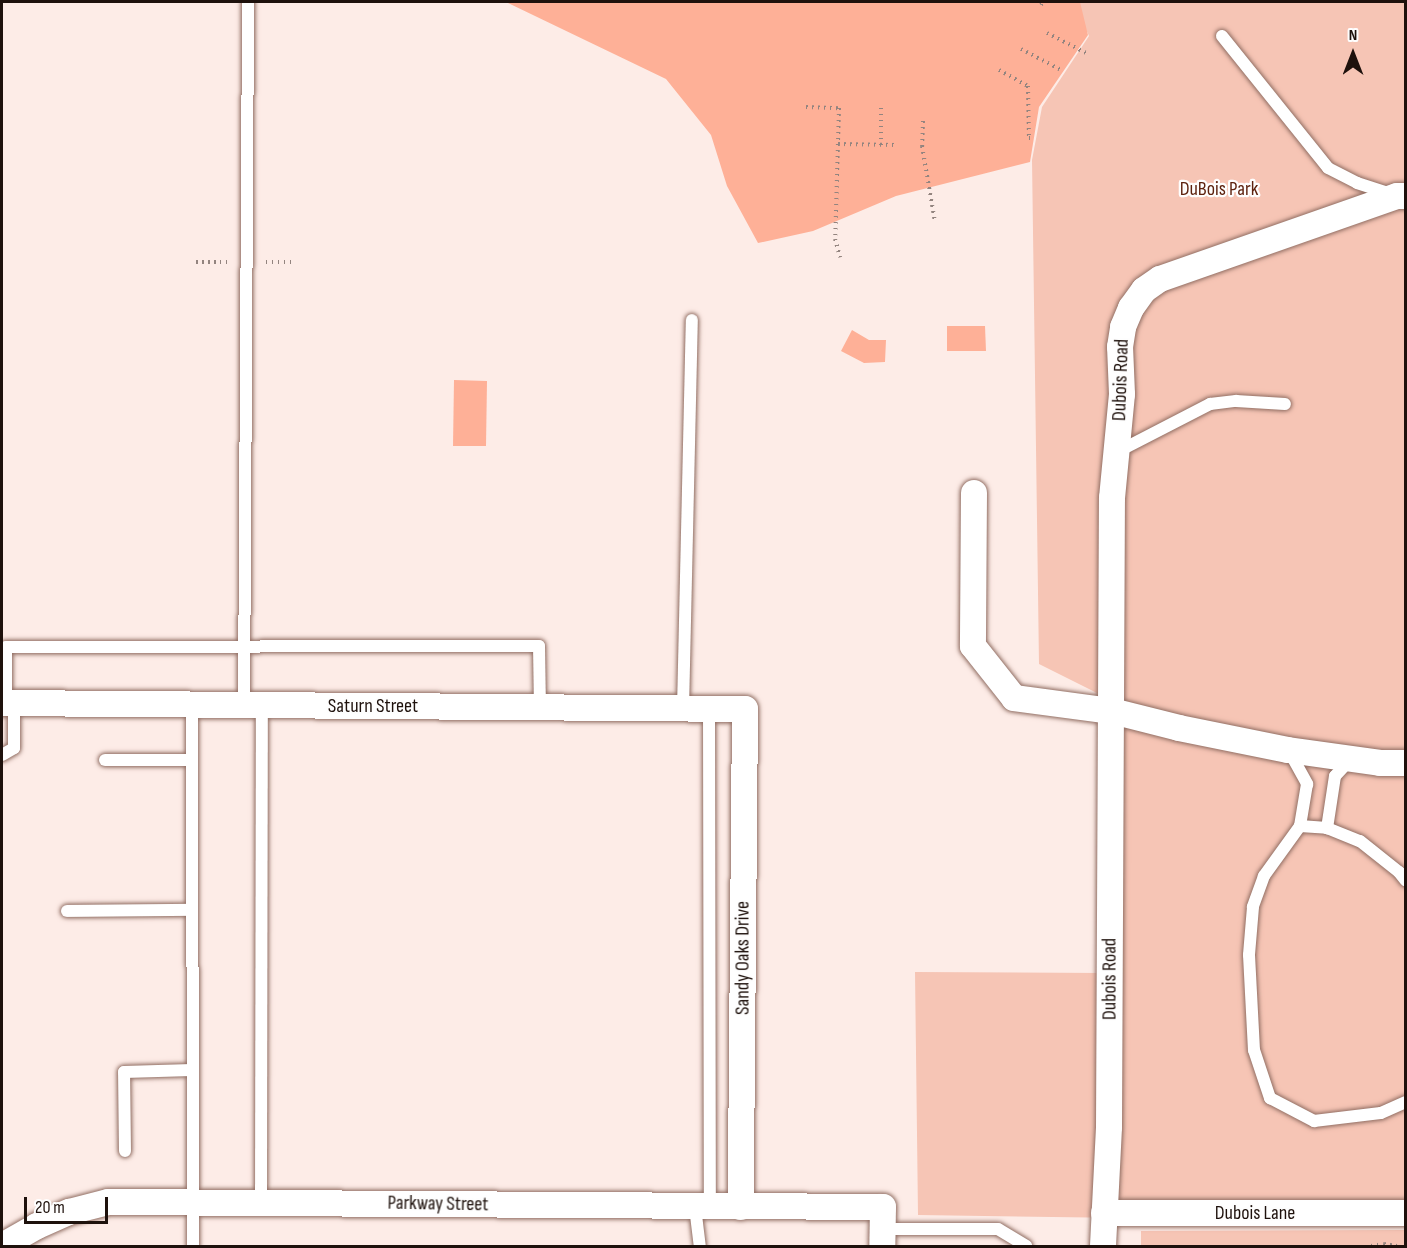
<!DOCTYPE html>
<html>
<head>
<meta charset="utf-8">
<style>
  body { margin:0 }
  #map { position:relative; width:1407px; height:1248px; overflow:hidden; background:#fdece7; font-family:"Sofia Sans Condensed",sans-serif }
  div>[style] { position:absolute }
  .green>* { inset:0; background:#f6c5b5 }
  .water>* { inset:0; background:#feb097 }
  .path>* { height:4px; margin-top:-2px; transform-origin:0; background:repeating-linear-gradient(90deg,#93847f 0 1.5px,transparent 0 6px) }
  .roads { filter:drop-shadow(0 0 2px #916e63) drop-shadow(0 0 2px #916e63) }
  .lane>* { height:12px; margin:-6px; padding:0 6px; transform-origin:6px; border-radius:6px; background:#fff }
  .street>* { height:26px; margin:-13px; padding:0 13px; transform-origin:13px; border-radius:13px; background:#fff }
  span { translate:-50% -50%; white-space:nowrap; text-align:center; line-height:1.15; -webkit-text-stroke:4.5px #fefefe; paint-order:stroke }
  .park-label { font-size:20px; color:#5d220e }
  .street-label { font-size:20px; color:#1e110c }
  .frame { position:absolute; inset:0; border:3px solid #1e110c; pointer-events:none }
  .north { position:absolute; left:1323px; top:24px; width:60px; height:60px; -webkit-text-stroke:4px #fefefe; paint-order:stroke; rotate:0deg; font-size:16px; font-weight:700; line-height:24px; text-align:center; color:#1e110c }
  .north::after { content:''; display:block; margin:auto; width:21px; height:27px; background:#1e110c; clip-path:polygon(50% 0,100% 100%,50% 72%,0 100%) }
  .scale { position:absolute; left:24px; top:1197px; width:84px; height:27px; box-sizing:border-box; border:3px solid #1e110c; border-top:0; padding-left:8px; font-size:18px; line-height:21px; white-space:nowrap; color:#1e110c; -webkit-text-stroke:4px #fefefe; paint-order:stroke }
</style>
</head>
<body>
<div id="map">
  <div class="green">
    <div style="clip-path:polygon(1074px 2px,1405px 2px,1405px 1222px,918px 1215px,915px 972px,1103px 973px,1099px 694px,1039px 664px,1032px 160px,1042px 107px,1089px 36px)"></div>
    <div style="clip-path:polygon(1405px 1230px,1405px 1246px,1141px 1246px,1141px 1231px)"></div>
  </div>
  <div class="water">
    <div style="clip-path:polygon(506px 2px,1080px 2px,1088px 35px,1039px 107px,1030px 162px,896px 196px,813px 231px,758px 243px,727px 186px,711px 135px,666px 79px)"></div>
    <div style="clip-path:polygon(947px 326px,985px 326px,986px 351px,947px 351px)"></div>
    <div style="clip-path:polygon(852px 330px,869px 340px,886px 340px,885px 362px,864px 363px,841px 351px)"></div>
    <div style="clip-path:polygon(454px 380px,487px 381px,486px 446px,453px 446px)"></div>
  </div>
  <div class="path">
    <div style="left:1041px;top:5px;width:4px;rotate:-56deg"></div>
    <div style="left:1047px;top:33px;width:44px;rotate:27.1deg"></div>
    <div style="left:1021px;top:49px;width:47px;rotate:27.6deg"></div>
    <div style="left:999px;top:70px;width:33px;rotate:29deg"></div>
    <div style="left:1028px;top:86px;width:52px;rotate:88.9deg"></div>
    <div style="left:1029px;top:138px;width:5px"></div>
    <div style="left:806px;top:107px;width:33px;rotate:2deg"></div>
    <div style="left:839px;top:108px;width:131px;rotate:91.7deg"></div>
    <div style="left:835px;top:239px;width:19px;rotate:74deg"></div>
    <div style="left:923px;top:121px;width:25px;rotate:92deg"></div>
    <div style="left:922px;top:146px;width:77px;rotate:80.3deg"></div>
    <div style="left:838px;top:144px;width:58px;rotate:1deg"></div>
    <div style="left:881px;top:145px;width:37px;rotate:-90deg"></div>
    <div style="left:196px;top:262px;width:32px"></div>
    <div style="left:266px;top:262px;width:26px"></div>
    <div style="left:1371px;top:1246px;width:13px;rotate:-9deg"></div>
    <div style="left:1384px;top:1244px;width:13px;rotate:9deg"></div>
  </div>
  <div class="roads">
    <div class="lane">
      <div style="left:1222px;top:36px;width:169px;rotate:51.2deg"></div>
      <div style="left:1328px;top:168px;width:33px;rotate:27deg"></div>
      <div style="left:1357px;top:183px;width:35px;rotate:18deg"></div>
      <div style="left:1117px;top:452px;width:105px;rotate:-27.3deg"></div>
      <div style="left:1210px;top:404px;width:26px;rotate:-7deg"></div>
      <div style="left:1236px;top:401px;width:49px;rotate:3.5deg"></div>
      <div style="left:6px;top:703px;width:56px;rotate:-90deg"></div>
      <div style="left:6px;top:647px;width:533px;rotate:-0.11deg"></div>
      <div style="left:539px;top:646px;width:61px;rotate:89.1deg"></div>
      <div style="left:192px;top:704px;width:542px;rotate:89.89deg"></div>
      <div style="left:244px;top:705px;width:703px;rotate:-89.67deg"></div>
      <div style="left:683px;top:709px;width:389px;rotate:-88.7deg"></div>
      <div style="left:709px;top:709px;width:498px;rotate:89.9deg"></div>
      <div style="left:1289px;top:751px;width:38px;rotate:61deg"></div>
      <div style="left:1307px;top:784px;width:43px;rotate:99.5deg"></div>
      <div style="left:1300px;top:826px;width:62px;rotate:125.8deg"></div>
      <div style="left:1264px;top:876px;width:33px;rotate:110deg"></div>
      <div style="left:1253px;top:907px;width:48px;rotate:94.8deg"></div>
      <div style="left:1249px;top:955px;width:95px;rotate:87deg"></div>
      <div style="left:1254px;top:1050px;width:51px;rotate:71.6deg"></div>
      <div style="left:1270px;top:1098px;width:50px;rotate:27.6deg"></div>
      <div style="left:1314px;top:1121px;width:67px;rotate:-6.8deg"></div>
      <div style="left:1381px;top:1113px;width:27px;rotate:-24deg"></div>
      <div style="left:2px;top:755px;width:14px;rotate:-30deg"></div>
      <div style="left:14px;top:748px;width:45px;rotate:-90deg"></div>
      <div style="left:105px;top:760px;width:87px"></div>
      <div style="left:1350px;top:760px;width:22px;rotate:133deg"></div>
      <div style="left:1335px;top:776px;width:53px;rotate:98.7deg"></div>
      <div style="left:1327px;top:828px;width:35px;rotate:22deg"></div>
      <div style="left:1360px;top:841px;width:50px;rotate:38.5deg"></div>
      <div style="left:1399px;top:872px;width:11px;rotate:52deg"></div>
      <div style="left:1300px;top:826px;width:27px;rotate:4deg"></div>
      <div style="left:67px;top:911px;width:125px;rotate:-0.5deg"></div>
      <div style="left:125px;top:1151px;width:79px;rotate:-90.7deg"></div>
      <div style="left:124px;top:1072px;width:68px;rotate:-1.7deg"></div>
      <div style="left:261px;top:1202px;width:497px;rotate:-89.9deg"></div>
      <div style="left:695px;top:1207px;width:39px;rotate:83deg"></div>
      <div style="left:882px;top:1229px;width:116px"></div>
      <div style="left:998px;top:1229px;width:33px;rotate:31deg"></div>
    </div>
    <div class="street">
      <div style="left:974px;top:493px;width:153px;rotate:90.4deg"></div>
      <div style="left:973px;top:646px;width:66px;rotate:51.7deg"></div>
      <div style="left:1014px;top:698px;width:99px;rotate:7.6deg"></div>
      <div style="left:1112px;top:711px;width:69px;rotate:14.2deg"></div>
      <div style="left:1179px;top:728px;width:111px;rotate:11.4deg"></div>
      <div style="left:1288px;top:750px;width:93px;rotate:8deg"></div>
      <div style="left:1380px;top:763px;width:26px"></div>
      <div style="left:2px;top:703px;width:743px;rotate:0.46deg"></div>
      <div style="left:745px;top:709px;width:498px;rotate:90.5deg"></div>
      <div style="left:1104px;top:1213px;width:302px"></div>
      <div style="left:2px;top:1246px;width:40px;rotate:-29.7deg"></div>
      <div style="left:37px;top:1226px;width:35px;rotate:-24deg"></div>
      <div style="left:69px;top:1212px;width:40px;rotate:-14.4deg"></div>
      <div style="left:108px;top:1202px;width:775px;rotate:0.37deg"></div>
      <div style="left:883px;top:1207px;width:39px;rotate:91deg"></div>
      <div style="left:1103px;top:1246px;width:119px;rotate:-87.1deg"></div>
      <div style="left:1109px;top:1127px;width:629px;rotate:-89.73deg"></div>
      <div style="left:1112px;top:498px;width:104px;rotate:-84.5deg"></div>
      <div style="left:1122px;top:394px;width:47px;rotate:-92.4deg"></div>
      <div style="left:1120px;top:347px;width:20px;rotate:-81deg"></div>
      <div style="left:1123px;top:327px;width:21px;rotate:-67deg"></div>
      <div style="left:1131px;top:308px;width:22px;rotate:-54deg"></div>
      <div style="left:1144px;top:290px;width:19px;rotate:-35deg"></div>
      <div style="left:1160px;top:279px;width:251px;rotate:-19.3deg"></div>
      <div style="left:1397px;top:196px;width:9px"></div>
    </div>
  </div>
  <div class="park-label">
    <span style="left:1219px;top:189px">DuBois Park</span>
  </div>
  <div class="street-label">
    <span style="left:1121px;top:380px;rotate:-88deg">Dubois Road</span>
    <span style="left:373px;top:706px">Saturn Street</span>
    <span style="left:743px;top:958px;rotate:-90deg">Sandy Oaks Drive</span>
    <span style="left:1110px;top:979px;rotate:-90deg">Dubois Road</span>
    <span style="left:438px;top:1204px;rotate:1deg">Parkway Street</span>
    <span style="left:1255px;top:1213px">Dubois Lane</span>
  </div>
  <div class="frame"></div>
  <div class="north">N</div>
  <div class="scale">20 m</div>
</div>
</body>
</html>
